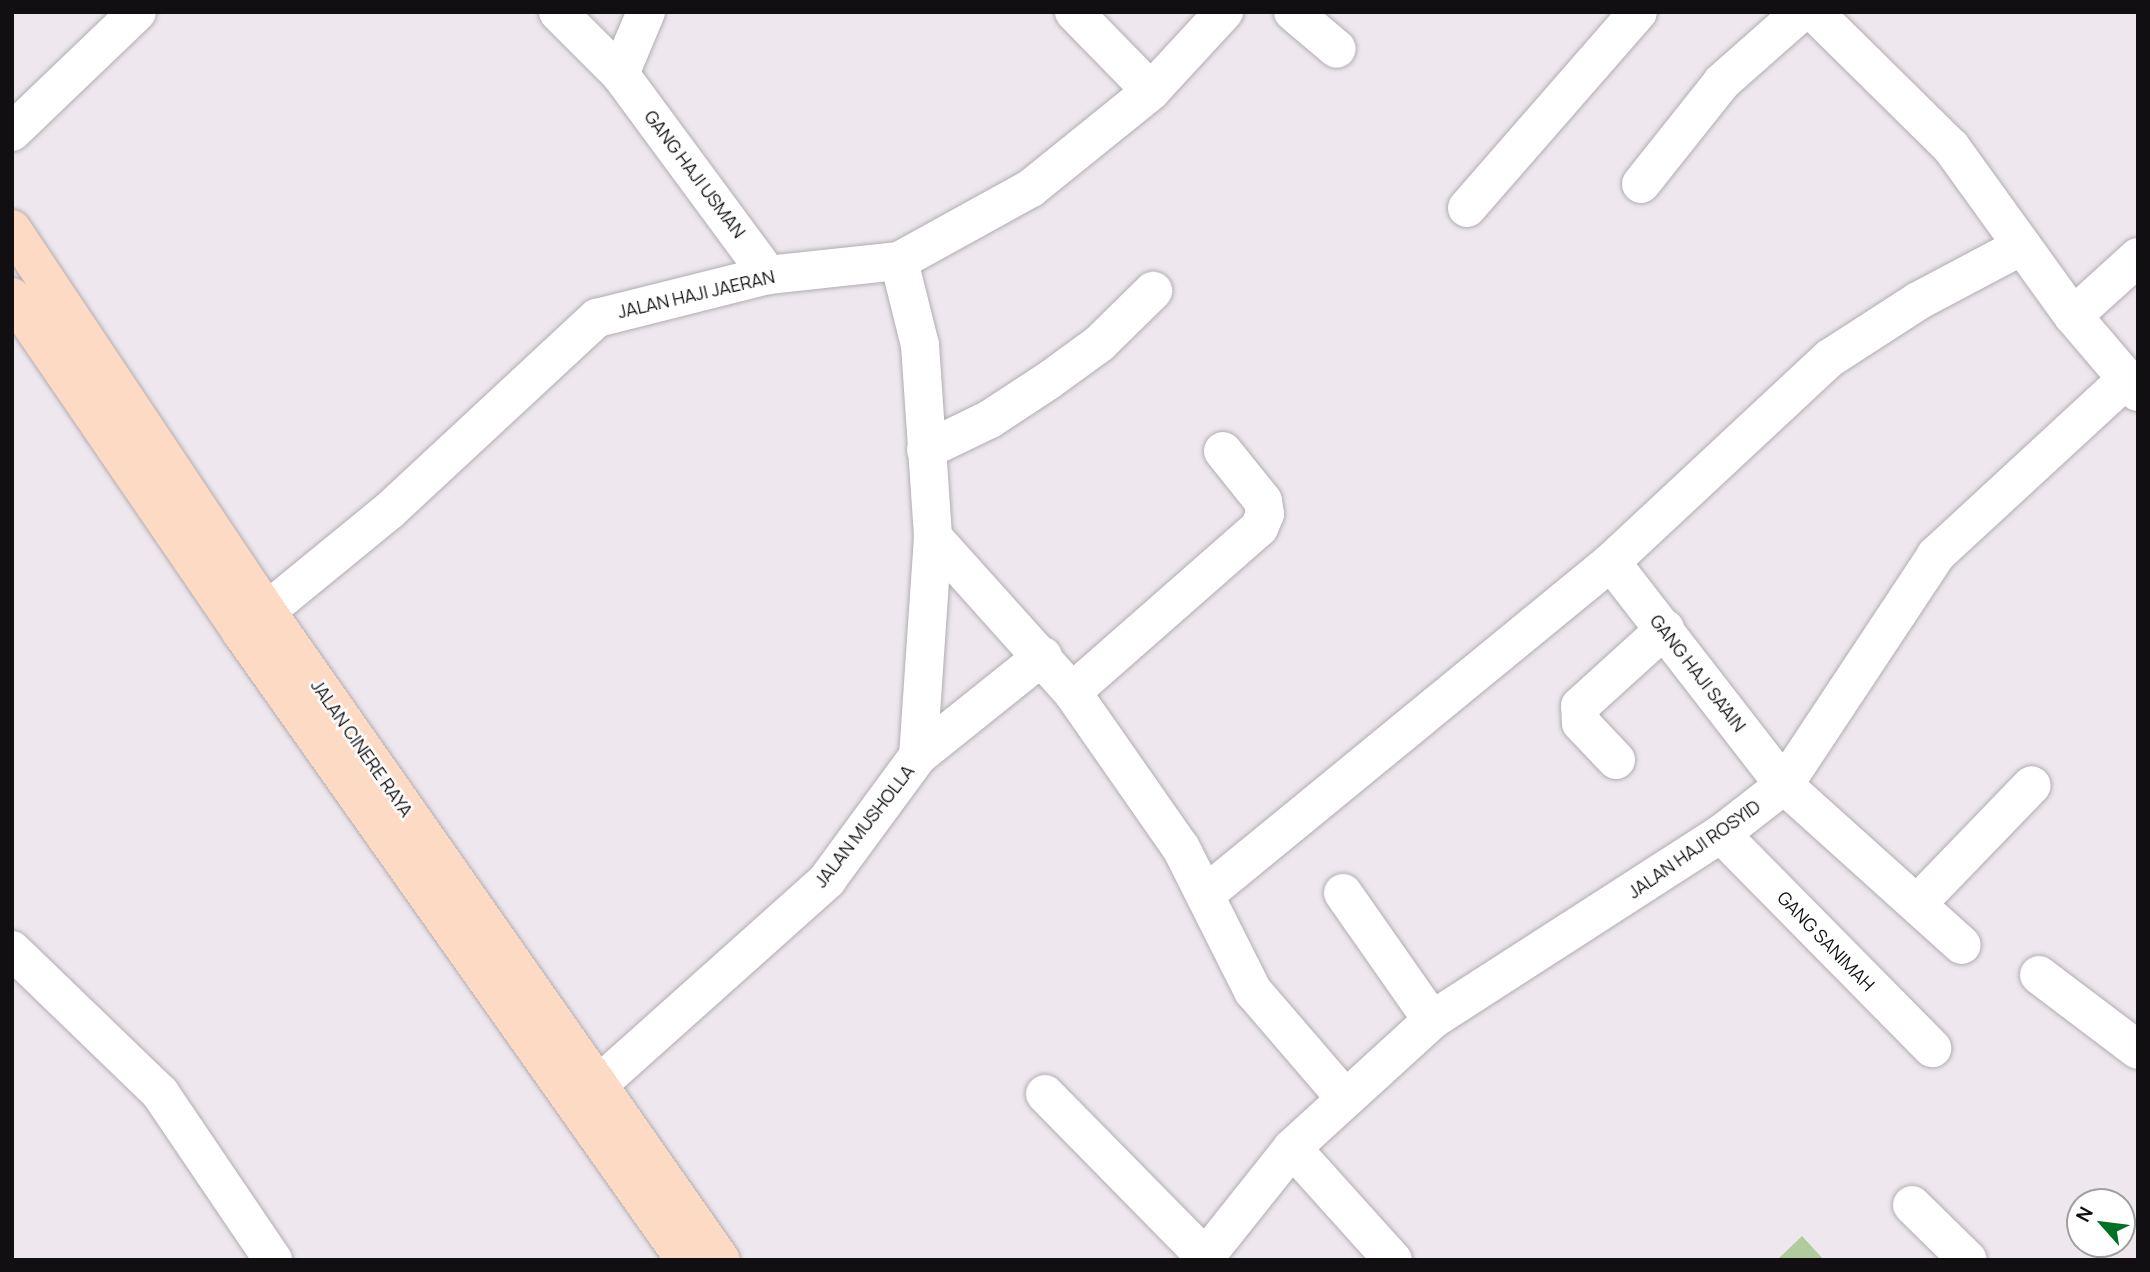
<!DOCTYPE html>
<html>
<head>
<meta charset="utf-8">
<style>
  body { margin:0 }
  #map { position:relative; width:2150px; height:1272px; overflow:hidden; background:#eee8ee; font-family:Manrope,sans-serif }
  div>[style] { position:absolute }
  .green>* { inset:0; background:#b0cc9d }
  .roads { filter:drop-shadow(0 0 2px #b1acb1) drop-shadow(0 0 2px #b1acb1) }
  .minor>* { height:38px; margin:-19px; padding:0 19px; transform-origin:19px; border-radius:19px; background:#fff }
  .major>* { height:38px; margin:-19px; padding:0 19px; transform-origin:19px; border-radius:19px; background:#fddac4 }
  span { translate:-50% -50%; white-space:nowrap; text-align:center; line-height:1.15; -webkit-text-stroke:5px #fff; paint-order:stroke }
  .street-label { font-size:18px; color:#110f11 }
  .frame { position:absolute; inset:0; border:14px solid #110f11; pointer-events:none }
  .north { position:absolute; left:2066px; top:1188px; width:70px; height:70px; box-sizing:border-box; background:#fff; border:2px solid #a09fa0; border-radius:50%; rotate:298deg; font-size:19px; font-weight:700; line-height:28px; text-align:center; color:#110f11 }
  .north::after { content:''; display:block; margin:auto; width:24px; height:32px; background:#007124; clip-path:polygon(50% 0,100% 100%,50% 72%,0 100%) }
</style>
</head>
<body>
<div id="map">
  <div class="green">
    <div style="clip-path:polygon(1802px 1236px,1824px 1260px,1777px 1260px)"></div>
  </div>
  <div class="roads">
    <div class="minor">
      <div style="left:558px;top:12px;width:88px;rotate:45deg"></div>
      <div style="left:646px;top:12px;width:67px;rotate:112.8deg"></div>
      <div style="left:620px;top:74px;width:250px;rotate:53.6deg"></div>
      <div style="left:1074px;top:12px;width:110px;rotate:45.7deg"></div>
      <div style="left:1293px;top:12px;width:57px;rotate:40.1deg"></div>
      <div style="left:1814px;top:12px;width:192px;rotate:44.6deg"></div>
      <div style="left:1951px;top:147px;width:208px;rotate:54.2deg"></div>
      <div style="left:2073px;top:316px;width:100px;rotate:49.5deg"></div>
      <div style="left:12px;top:132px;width:173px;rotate:-43.8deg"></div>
      <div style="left:1641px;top:184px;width:130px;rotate:-51.5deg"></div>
      <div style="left:1722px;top:82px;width:106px;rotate:-41.5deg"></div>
      <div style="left:1467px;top:208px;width:260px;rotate:-48.9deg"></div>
      <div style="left:899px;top:261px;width:87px;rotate:76deg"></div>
      <div style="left:920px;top:345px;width:192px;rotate:86.1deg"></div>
      <div style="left:933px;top:537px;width:220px;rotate:93.9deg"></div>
      <div style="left:2073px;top:316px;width:88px;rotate:-42.2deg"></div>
      <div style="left:926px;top:450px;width:71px;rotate:-25.8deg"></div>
      <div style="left:990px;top:419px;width:69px;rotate:-33.2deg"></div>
      <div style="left:1048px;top:381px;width:63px;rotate:-36deg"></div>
      <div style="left:1099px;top:344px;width:76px;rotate:-44.5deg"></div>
      <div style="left:933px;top:537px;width:208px;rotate:48.1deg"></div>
      <div style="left:1072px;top:692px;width:190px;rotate:55.1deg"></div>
      <div style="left:1181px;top:848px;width:160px;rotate:63.3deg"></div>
      <div style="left:1253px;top:991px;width:141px;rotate:49.3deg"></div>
      <div style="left:1611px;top:562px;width:282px;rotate:52.2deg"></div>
      <div style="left:1784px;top:785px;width:239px;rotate:42deg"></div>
      <div style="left:241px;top:632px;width:191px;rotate:-39.3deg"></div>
      <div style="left:389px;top:511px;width:284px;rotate:-42.9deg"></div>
      <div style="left:597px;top:318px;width:176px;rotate:-14.1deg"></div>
      <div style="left:768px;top:275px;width:132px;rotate:-6.1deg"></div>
      <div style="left:899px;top:261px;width:151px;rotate:-28.9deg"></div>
      <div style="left:1031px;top:188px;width:154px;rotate:-38.9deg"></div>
      <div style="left:1151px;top:91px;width:108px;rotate:-47.3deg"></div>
      <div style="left:1072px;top:692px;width:249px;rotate:-41.3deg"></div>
      <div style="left:1259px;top:528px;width:15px;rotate:-67deg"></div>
      <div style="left:1265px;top:514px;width:13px;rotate:-99deg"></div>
      <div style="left:1263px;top:501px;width:64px;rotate:-128.7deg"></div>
      <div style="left:1616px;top:760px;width:51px;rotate:-133.4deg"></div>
      <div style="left:1581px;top:723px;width:17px;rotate:-93deg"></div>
      <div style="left:1580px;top:706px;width:115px;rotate:-42.2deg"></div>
      <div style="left:1721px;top:834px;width:301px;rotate:45.4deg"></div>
      <div style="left:1207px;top:893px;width:522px;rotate:-39.33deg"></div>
      <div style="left:1611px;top:562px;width:299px;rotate:-43deg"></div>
      <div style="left:1830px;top:358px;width:105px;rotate:-32.9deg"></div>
      <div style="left:1918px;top:301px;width:118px;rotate:-27.9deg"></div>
      <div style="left:1343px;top:893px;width:155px;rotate:55deg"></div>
      <div style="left:1917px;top:904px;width:165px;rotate:-46deg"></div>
      <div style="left:12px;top:950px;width:206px;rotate:44deg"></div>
      <div style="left:160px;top:1093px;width:202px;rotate:55.9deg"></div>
      <div style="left:2039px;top:975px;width:124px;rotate:37.1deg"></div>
      <div style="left:597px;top:1086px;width:309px;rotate:-41.8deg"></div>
      <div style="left:827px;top:880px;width:154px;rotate:-53.7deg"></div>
      <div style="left:918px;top:756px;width:160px;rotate:-38.7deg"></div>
      <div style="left:1045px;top:1094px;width:228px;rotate:45.5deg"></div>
      <div style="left:1292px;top:1148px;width:151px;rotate:48deg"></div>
      <div style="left:1912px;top:1205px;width:78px;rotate:44.5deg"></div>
      <div style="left:1203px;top:1260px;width:143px;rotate:-51.5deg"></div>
      <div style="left:1292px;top:1148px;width:190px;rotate:-42.4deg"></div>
      <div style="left:1432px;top:1020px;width:344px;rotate:-32.8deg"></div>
      <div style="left:1721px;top:834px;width:80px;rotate:-37.9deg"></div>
      <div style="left:1784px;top:785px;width:276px;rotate:-56.5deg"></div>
      <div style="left:1936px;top:555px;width:260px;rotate:-42.7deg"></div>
    </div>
    <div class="major">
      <div style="left:12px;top:229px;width:458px;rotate:56.3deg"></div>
      <div style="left:266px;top:610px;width:793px;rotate:55.01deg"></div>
      <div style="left:12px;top:297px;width:406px;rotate:55.6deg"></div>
      <div style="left:241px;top:632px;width:769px;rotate:54.74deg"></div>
    </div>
  </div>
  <div class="street-label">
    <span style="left:695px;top:174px;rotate:53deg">GANG HAJI USMAN</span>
    <span style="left:696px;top:294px;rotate:-13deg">JALAN HAJI JAERAN</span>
    <span style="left:1698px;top:673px;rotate:52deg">GANG HAJI SA'AIN</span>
    <span style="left:362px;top:748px;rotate:55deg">JALAN CINERE RAYA</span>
    <span style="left:864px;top:826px;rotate:-52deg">JALAN MUSHOLLA</span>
    <span style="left:1694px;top:849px;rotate:-35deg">JALAN HAJI ROSYID</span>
    <span style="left:1826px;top:941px;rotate:46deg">GANG SANIMAH</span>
  </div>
  <div class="frame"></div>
  <div class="north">N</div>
</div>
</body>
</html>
